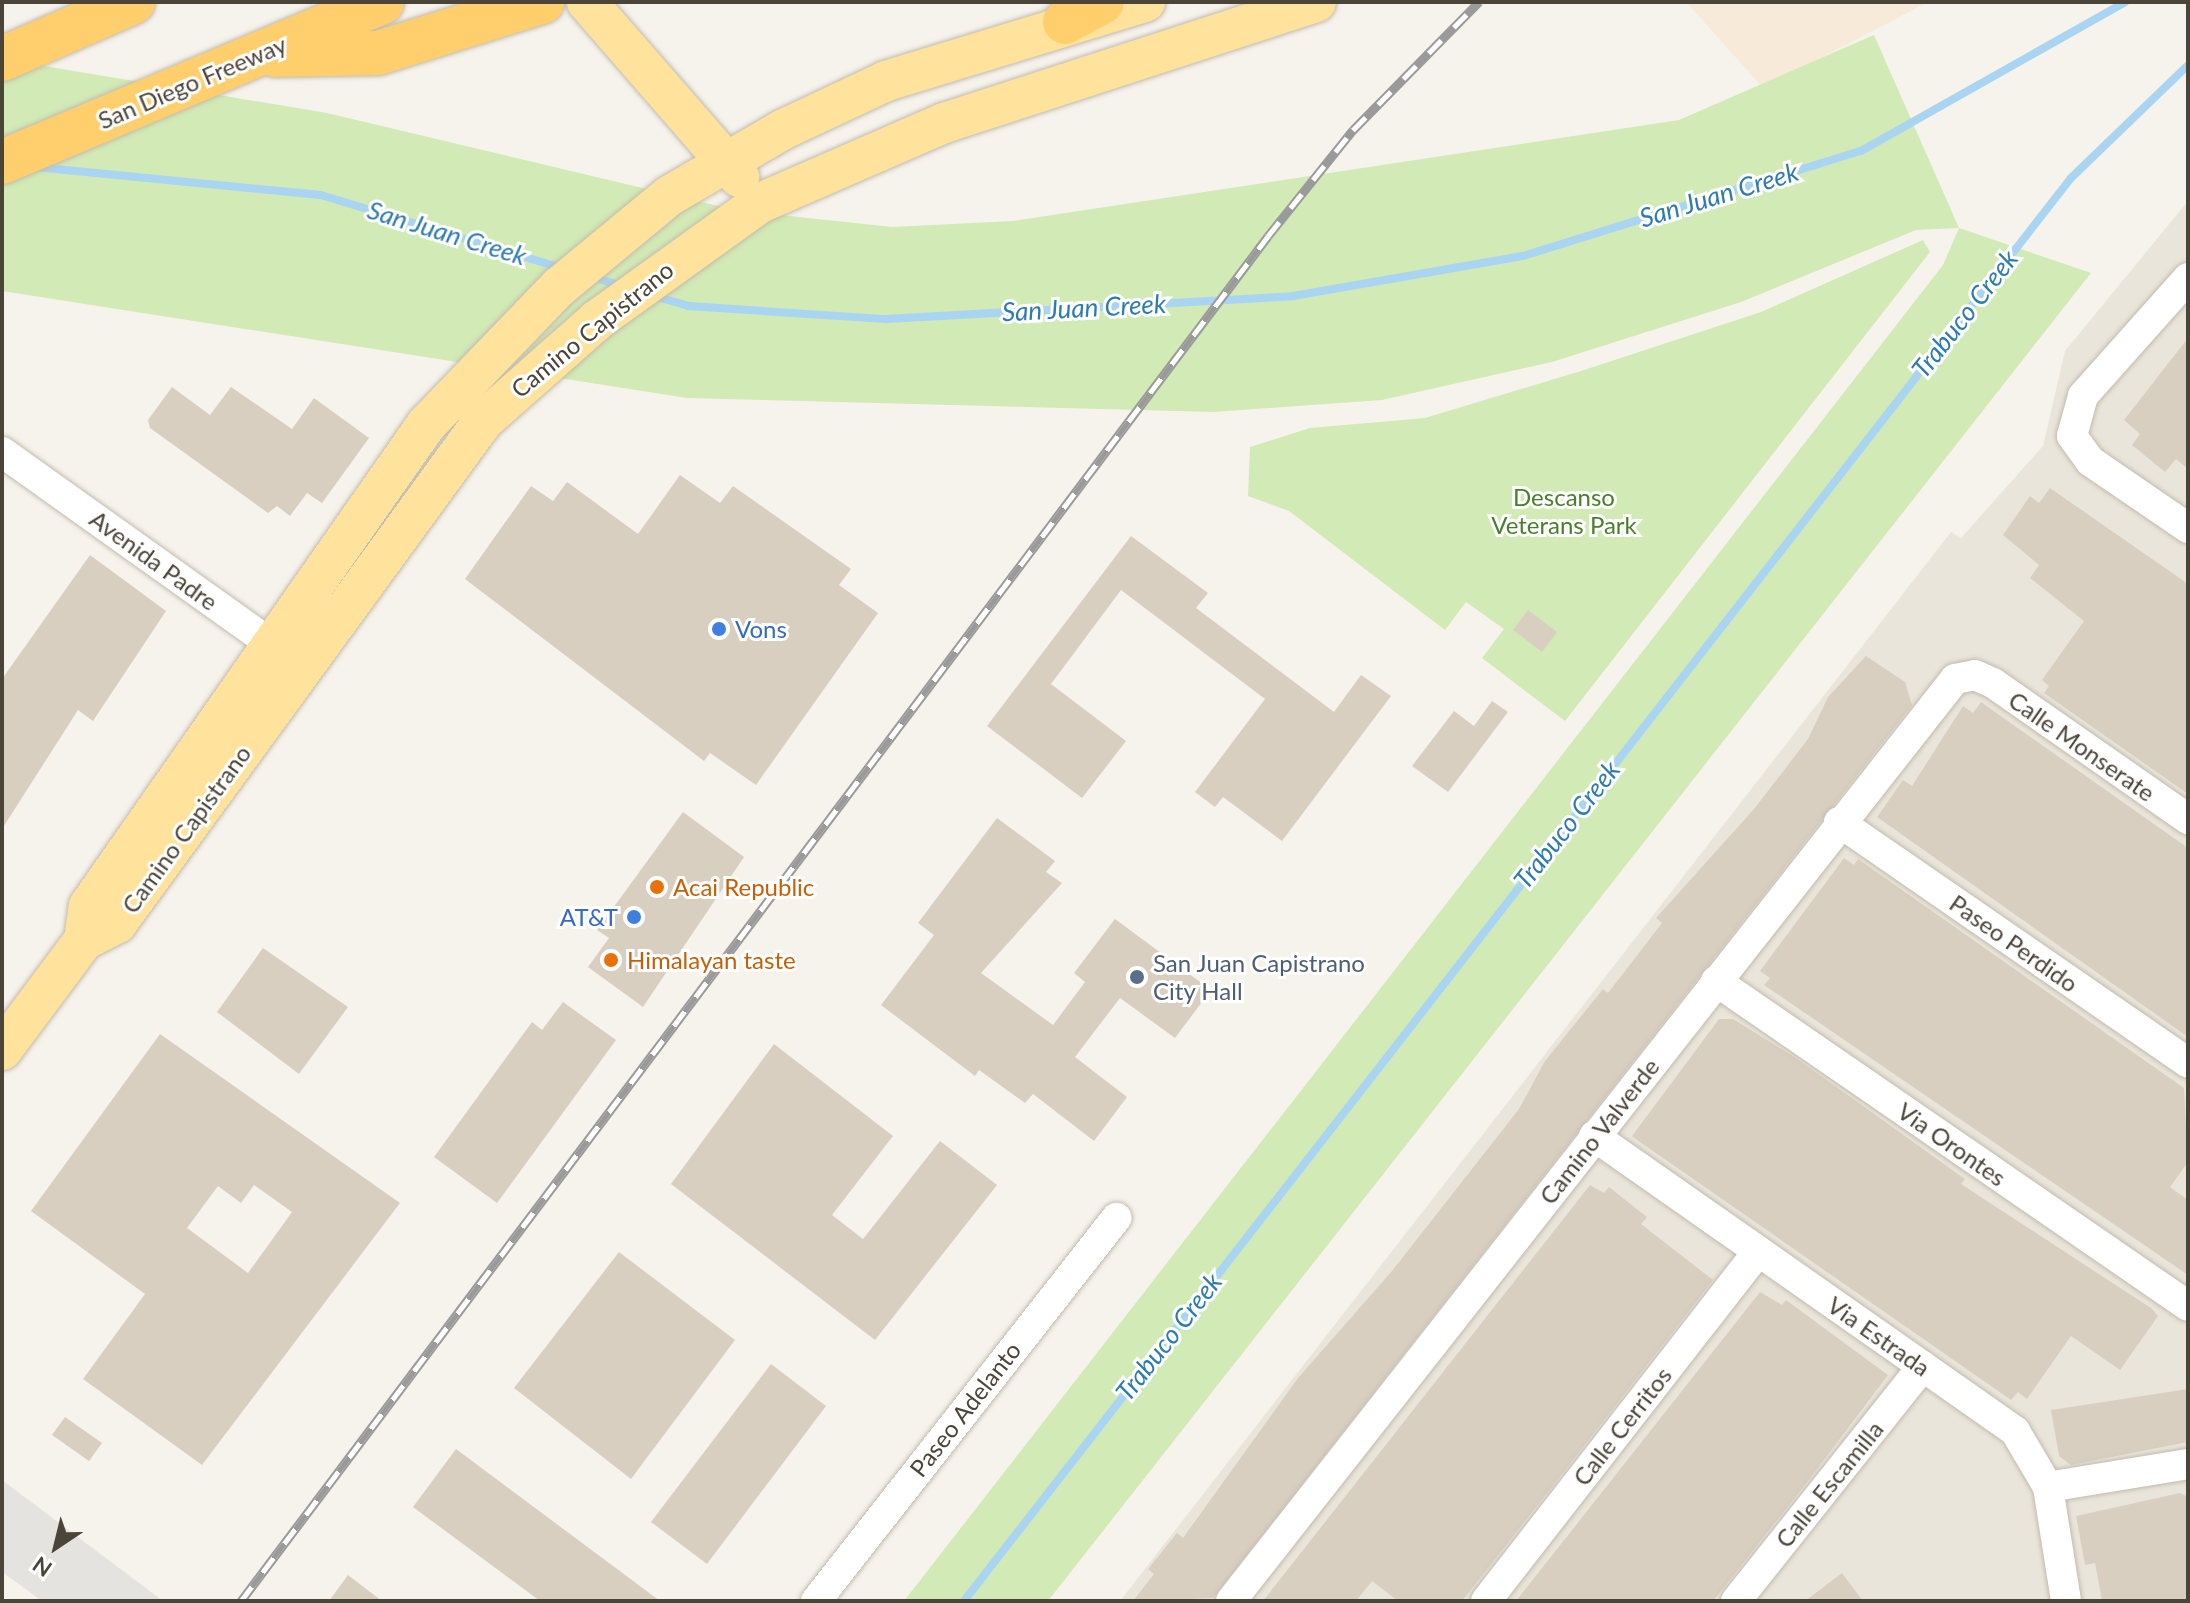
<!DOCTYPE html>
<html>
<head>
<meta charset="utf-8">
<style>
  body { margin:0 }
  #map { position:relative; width:2190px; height:1603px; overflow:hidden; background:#f6f3ec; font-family:Lato,sans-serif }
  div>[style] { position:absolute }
  .residential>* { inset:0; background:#eae5da }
  .commercial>* { inset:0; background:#f7ead8 }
  .green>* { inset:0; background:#d2eab5 }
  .parking>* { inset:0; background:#e5e3e0 }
  .stream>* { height:8px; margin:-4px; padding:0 4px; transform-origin:4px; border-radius:4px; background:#a9d4f2 }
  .building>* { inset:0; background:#d8cfc1 }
  .roads { filter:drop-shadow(0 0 2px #c2bbae) drop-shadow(0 0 2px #c2bbae) }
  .minor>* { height:30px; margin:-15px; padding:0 15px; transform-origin:15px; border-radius:15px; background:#fff }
  .major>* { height:40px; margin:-20px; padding:0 20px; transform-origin:20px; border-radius:20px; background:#ffe39c }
  .highway>* { height:44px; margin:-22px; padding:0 22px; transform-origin:22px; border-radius:22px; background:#ffcf6e }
  .rail>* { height:9px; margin-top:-4.5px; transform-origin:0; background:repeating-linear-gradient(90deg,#fff 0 18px,#9a9a9a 0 36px); box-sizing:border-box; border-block:2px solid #9a9a9a }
  .dots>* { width:22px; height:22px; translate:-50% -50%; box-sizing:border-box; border:4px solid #fff; border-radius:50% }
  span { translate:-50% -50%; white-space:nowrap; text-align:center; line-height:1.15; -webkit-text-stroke:6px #fff; paint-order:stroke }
  .street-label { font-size:24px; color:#4b4439 }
  .park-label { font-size:24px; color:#4a7f2a }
  .shop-label { font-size:24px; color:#366cbe }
  .left { translate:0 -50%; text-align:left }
  .right { translate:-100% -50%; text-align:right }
  .food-label { font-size:24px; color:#c56008 }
  .service-label { font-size:24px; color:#4e5e75 }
  .water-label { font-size:26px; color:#2e7ab2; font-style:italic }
  .frame { position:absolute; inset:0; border:4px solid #4b4439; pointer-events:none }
  .north { position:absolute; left:16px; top:1507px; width:80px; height:80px; -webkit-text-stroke:6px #fff; paint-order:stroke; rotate:215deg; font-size:22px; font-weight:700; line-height:32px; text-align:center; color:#4b4439 }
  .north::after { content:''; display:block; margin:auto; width:28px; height:36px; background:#4b4439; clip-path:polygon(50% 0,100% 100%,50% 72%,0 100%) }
</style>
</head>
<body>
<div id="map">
  <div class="residential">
    <div style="clip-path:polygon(2188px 201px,2188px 1601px,1120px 1601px,1951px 532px,1961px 538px,2043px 446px,2065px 351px)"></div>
  </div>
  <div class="commercial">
    <div style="clip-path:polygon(1928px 2px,1763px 88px,1687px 3px,1688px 2px)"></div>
  </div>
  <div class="green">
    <div style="clip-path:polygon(1874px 35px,1959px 228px,2091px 273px,1048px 1601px,904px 1601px,1943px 265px,1959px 228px,1916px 230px,1741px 302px,1552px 362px,1382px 400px,1214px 412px,687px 398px,2px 291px,2px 59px,327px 113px,735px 210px,892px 227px,1013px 221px,1679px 120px)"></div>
    <div style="clip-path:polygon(1923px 240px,1930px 252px,1565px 721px,1482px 658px,1504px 629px,1466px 602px,1445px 630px,1289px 511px,1248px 496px,1250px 447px,1310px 428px,1425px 418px,1581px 371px,1761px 312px)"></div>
  </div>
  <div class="parking">
    <div style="clip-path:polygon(2px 1480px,163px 1601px,42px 1601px,2px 1572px)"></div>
  </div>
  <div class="stream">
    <div style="left:35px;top:167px;width:287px;rotate:5.6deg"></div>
    <div style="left:321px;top:195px;width:251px;rotate:16.9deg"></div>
    <div style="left:589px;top:276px;width:34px;rotate:17deg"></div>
    <div style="left:654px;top:296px;width:35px;rotate:16deg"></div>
    <div style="left:688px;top:306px;width:198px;rotate:3.8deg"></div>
    <div style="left:886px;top:319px;width:408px;rotate:-3.2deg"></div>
    <div style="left:1293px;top:296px;width:233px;rotate:-9.9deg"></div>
    <div style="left:1523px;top:256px;width:354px;rotate:-17.3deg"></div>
    <div style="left:1861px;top:151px;width:303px;rotate:-29.4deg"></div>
    <div style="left:964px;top:1601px;width:1803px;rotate:-52.12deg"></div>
    <div style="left:2071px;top:178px;width:163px;rotate:-44deg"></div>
  </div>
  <div class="building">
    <div style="clip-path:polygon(2188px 338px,2188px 469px,2176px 459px,2165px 472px,2132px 445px,2140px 434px,2124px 420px)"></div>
    <div style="clip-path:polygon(172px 387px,210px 415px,231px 387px,292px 429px,314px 398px,369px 438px,322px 503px,307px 493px,290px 516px,277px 506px,268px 513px,150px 428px,148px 420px)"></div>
    <div style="clip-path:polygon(680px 475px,720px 503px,733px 486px,851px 569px,839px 585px,878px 613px,756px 785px,710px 753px,704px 761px,465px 579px,531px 486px,553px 501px,567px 482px,638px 534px)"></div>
    <div style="clip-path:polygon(2050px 488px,2188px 584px,2188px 794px,2044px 693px,2049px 686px,2042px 680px,2084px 621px,2030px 578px,2039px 565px,2003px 535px,2030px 496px,2039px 503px)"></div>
    <div style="clip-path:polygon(1131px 536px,1208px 593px,1196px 608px,1334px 712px,1361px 675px,1391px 696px,1282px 841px,1223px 797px,1215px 807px,1195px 792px,1265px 699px,1121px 590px,1051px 684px,1126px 741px,1082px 798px,987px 726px)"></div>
    <div style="clip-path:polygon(90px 555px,166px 611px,93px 721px,78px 710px,2px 829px,2px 679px)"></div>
    <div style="clip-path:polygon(1528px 610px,1557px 632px,1542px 652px,1513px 630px)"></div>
    <div style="clip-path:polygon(1866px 656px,1905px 682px,1912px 705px,1213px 1598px,1133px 1601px,1154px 1574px,1148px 1569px,1177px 1533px,1183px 1538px,1298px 1378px,1392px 1271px,1519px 1109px,1545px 1061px,1603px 989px,1608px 993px,1662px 923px,1656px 918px,1754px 809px,1808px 739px,1828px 697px)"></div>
    <div style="clip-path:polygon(1492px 701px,1508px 712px,1448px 792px,1412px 766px,1454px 711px,1474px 726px)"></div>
    <div style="clip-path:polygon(1981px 702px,2188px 848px,2188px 1037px,1877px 817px,1903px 780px,1912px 786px,1963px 706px,1973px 713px)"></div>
    <div style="clip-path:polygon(683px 812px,744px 857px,643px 1007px,588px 967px,609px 938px,597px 930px)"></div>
    <div style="clip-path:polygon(997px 818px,1055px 861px,1046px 872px,1062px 883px,981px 973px,1053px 1025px,1085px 982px,1074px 973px,1115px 919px,1211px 990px,1175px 1038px,1120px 998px,1075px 1057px,1127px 1097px,1094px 1141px,1033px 1094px,1025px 1103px,979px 1070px,975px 1076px,881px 1005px,934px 935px,918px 923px)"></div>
    <div style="clip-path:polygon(1844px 858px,1854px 865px,1858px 859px,2184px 1088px,2188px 1162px,2170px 1187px,2188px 1200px,2188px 1275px,1764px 985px,1770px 978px,1760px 971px)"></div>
    <div style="clip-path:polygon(263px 948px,348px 1007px,299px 1074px,217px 1012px)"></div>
    <div style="clip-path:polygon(563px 1002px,616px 1040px,497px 1203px,434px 1157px,532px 1022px,542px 1030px)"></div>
    <div style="clip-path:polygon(1719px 1019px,1733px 1019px,1793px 1056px,1965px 1179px,1961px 1184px,2151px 1308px,2158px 1316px,2120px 1370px,2071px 1336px,2027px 1399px,2018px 1392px,2011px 1400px,1640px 1142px,1632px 1136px)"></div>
    <div style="clip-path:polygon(evenodd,160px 1034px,400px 1203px,202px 1465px,83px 1379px,145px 1294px,31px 1211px,160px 1034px,254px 1185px,292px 1212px,248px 1273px,187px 1228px,218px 1186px,241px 1203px,254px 1185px)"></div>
    <div style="clip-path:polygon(774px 1044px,893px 1136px,832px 1215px,863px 1239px,940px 1141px,997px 1185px,875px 1340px,671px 1184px)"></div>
    <div style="clip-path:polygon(1590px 1185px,1604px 1193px,1609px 1187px,1647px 1217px,1641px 1224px,1713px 1280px,1555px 1483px,1462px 1601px,1398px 1601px,1372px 1581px,1356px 1601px,1263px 1601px)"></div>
    <div style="clip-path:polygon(619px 1252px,735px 1340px,631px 1479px,514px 1388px)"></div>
    <div style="clip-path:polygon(1760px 1292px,1782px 1305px,1786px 1300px,1888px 1375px,1808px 1481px,1713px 1601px,1516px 1601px)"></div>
    <div style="clip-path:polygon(771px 1364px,826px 1406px,707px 1564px,651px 1522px)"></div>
    <div style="clip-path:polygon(2188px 1389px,2188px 1442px,2071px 1465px,2059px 1456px,2051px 1410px)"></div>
    <div style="clip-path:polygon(65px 1417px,102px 1443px,89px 1461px,52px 1435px)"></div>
    <div style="clip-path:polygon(456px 1449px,660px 1601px,540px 1601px,413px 1507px)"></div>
    <div style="clip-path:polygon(2180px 1493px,2188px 1497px,2188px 1601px,2102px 1601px,2095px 1563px,2085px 1565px,2076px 1516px)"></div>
    <div style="clip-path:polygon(1842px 1573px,1863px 1601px,1805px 1601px)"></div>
    <div style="clip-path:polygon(348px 1575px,382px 1601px,329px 1601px)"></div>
  </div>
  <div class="roads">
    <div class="minor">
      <div style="left:2188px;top:278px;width:158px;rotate:131.7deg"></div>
      <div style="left:2083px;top:396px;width:41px;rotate:105.4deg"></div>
      <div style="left:2072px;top:436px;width:31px;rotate:54deg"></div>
      <div style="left:2090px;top:461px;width:119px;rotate:34.4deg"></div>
      <div style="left:2px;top:452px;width:351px;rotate:35.5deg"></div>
      <div style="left:1839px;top:822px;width:424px;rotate:34.6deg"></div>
      <div style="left:1716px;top:981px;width:573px;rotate:34.55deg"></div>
      <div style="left:1594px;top:1136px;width:514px;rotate:35.02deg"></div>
      <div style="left:2015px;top:1431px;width:65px;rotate:59.5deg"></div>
      <div style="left:2048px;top:1487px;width:115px;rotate:81deg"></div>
      <div style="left:2048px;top:1487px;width:142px;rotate:-9.3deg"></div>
      <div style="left:816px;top:1601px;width:487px;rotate:-51.9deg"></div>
      <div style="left:1231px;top:1601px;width:1172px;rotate:-51.86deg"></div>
      <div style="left:1955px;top:679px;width:20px;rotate:-11deg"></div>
      <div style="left:1975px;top:675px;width:20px;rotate:24deg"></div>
      <div style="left:1993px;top:683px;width:238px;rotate:34.9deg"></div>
      <div style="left:1486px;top:1601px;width:443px;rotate:-52.1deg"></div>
      <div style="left:1736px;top:1601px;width:300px;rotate:-51.5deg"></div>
    </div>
    <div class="major">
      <div style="left:587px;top:2px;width:232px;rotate:49deg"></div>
      <div style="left:84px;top:940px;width:37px;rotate:-27deg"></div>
      <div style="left:117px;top:923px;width:621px;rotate:-53.9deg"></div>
      <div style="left:483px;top:421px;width:152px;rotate:-41.5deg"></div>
      <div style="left:597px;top:320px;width:201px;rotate:-35.7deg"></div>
      <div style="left:760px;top:203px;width:201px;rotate:-23.5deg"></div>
      <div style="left:944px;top:123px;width:391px;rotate:-18deg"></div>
      <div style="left:2px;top:1050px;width:137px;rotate:-53.3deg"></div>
      <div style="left:84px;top:940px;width:34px;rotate:-82deg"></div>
      <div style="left:89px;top:906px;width:587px;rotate:-54.98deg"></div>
      <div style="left:426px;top:425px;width:192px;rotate:-46.1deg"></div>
      <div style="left:559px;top:287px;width:143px;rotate:-39.6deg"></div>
      <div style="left:669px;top:196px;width:131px;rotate:-30.3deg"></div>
      <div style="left:782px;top:130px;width:115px;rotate:-25.2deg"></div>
      <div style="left:886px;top:81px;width:271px;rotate:-17deg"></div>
    </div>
    <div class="highway">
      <div style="left:1065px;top:22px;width:42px;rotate:-28.4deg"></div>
      <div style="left:276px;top:55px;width:102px;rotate:-1.1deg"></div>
      <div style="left:378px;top:53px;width:172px;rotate:-17.3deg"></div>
      <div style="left:2px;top:59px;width:143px;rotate:-23.5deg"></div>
      <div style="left:2px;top:162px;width:412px;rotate:-22.8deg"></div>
    </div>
  </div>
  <div class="rail">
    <div style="left:241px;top:1601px;width:1708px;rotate:-53.04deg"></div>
    <div style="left:1268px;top:236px;width:136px;rotate:-51.3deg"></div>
    <div style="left:1353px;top:130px;width:180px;rotate:-45.5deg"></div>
  </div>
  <div class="dots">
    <div style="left:719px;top:629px;background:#3f7fe0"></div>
    <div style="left:657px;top:887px;background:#e8710a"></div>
    <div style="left:634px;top:917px;background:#3f7fe0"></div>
    <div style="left:611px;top:960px;background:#e8710a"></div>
    <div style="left:1137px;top:977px;background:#5c6f8a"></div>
  </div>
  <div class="street-label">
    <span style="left:192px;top:82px;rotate:-23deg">San Diego Freeway</span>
    <span style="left:592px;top:329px;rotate:-39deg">Camino Capistrano</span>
    <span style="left:154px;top:560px;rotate:36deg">Avenida Padre</span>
    <span style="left:2082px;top:746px;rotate:35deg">Calle Monserate</span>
    <span style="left:186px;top:829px;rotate:-54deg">Camino Capistrano</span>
    <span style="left:2014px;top:943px;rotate:35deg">Paseo Perdido</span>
    <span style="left:1599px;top:1131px;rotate:-52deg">Camino Valverde</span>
    <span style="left:1952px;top:1144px;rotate:35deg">Via Orontes</span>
    <span style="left:1879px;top:1336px;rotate:35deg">Via Estrada</span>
    <span style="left:965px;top:1409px;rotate:-52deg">Paseo Adelanto</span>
    <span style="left:1622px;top:1426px;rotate:-52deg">Calle Cerritos</span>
    <span style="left:1829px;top:1484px;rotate:-51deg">Calle Escamilla</span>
  </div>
  <div class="park-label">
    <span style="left:1564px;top:511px">Descanso<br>Veterans Park</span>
  </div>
  <div class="shop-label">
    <span class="left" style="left:735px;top:629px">Vons</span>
    <span class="right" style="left:618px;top:917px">AT&amp;T</span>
  </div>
  <div class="food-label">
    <span class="left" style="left:673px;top:887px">Acai Republic</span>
    <span class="left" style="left:627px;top:960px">Himalayan taste</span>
  </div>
  <div class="service-label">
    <span class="left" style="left:1153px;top:977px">San Juan Capistrano<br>City Hall</span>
  </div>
  <div class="water-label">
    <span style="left:1719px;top:195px;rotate:-17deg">San Juan Creek</span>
    <span style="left:447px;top:233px;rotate:17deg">San Juan Creek</span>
    <span style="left:1084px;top:308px;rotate:-3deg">San Juan Creek</span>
    <span style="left:1965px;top:314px;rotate:-52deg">Trabuco Creek</span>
    <span style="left:1567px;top:825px;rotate:-52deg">Trabuco Creek</span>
    <span style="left:1169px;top:1337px;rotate:-52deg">Trabuco Creek</span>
  </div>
  <div class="frame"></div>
  <div class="north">N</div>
</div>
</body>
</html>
